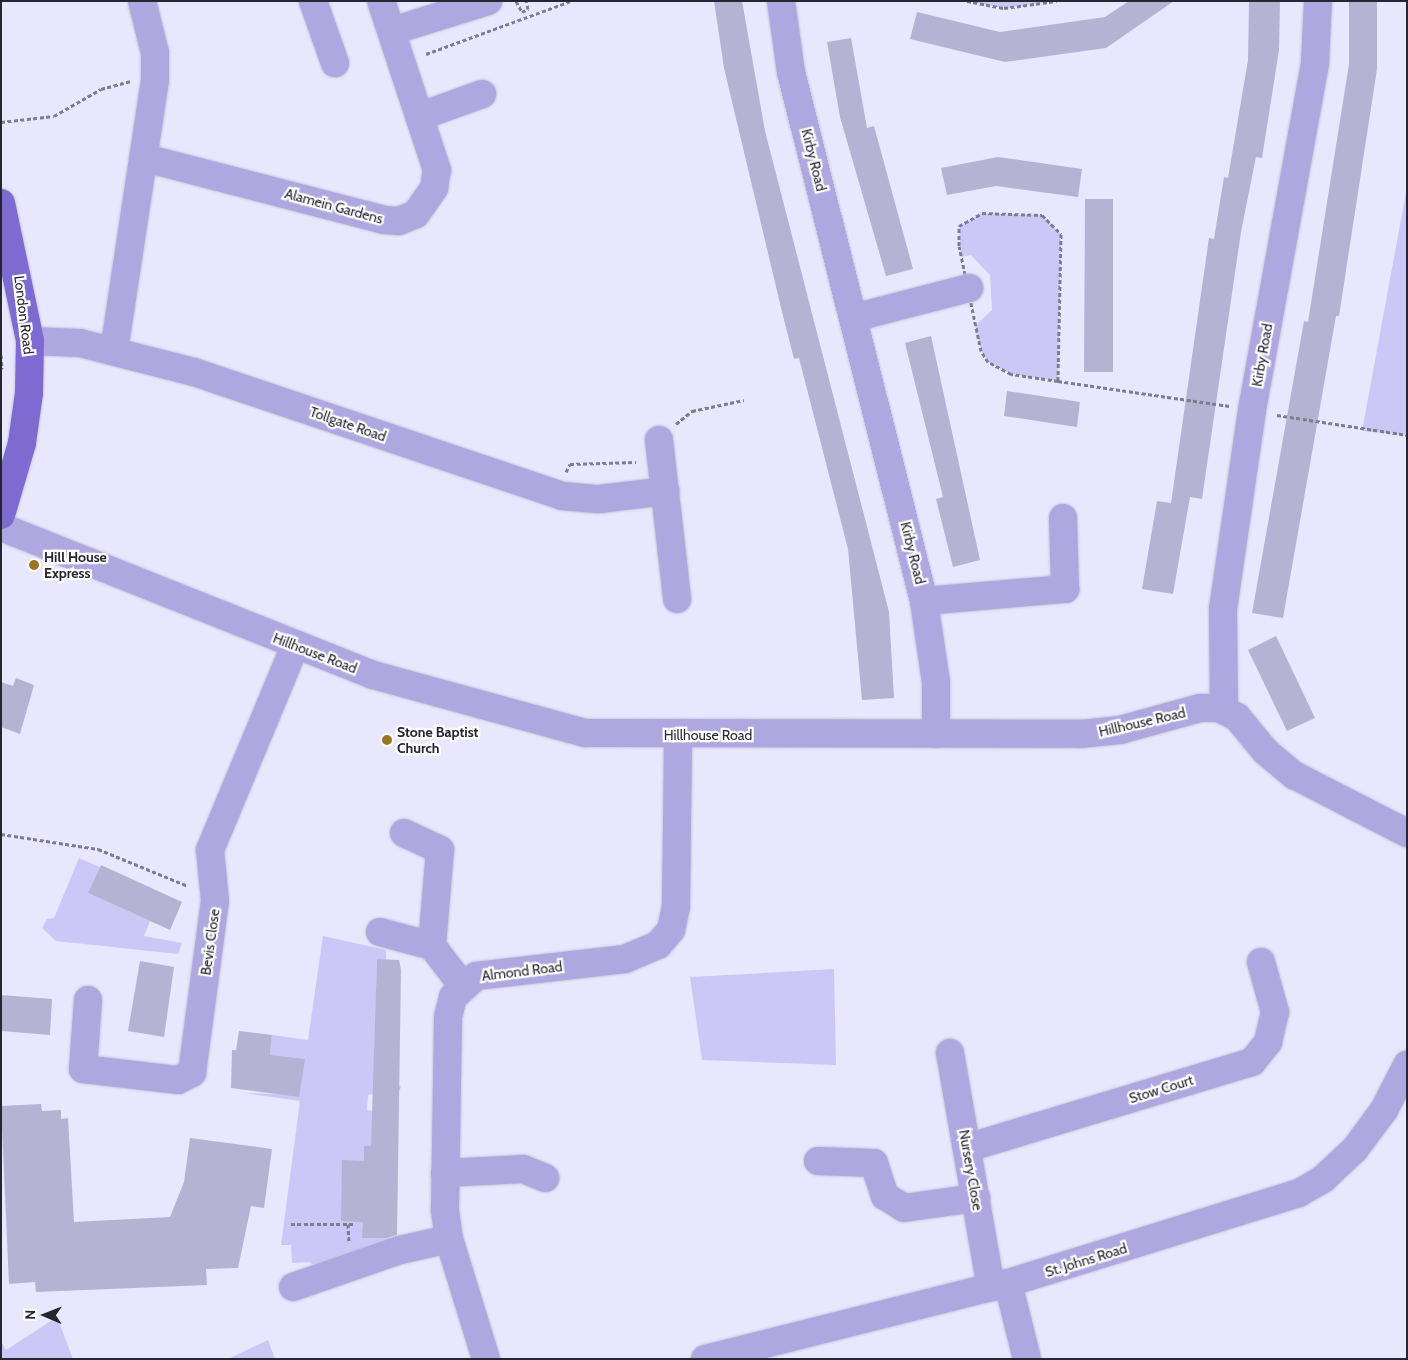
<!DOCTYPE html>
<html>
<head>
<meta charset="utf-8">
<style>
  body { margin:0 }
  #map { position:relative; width:1408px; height:1360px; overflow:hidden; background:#e9e7fd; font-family:Cabin,sans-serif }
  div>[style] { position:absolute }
  .green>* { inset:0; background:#ccc7f7 }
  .building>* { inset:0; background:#b5b2d4 }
  .path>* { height:3px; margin-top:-1.5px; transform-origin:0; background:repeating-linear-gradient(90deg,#7e7d8e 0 4px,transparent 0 6.5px) }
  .roads { filter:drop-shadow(0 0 1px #c6c4d8) drop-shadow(0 0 1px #c6c4d8) }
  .minor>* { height:28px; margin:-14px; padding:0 14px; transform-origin:14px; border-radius:14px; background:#aea7e0 }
  .major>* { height:28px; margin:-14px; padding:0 14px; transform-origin:14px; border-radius:14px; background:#7e6bd2 }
  .dots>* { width:14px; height:14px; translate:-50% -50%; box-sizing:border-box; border:2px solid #fff; border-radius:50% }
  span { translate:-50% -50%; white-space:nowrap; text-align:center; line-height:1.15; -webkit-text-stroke:4.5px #fff; paint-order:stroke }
  .street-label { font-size:14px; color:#262532 }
  .poi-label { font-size:14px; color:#262532; font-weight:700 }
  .left { translate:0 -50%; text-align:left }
  .frame { position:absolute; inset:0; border:2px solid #262532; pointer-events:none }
  .north { position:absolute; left:20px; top:1290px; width:50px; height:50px; -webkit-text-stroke:4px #fff; paint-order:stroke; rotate:271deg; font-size:14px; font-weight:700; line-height:20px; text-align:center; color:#262532 }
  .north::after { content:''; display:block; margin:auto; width:18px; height:22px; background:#262532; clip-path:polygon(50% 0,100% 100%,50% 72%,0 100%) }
</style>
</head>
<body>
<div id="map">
  <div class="green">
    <div style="clip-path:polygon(967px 1px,1057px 1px,1004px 8px)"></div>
    <div style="clip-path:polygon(1407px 187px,1407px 435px,1362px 431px)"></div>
    <div style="clip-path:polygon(982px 213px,1042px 215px,1061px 234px,1058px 381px,1011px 374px,988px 362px,981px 351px,975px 326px,992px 310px,990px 275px,971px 255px,961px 257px,959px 226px)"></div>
    <div style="clip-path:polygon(79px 858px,100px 867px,88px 893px,150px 921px,144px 936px,182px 943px,178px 954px,56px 941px,42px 928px,47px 919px,54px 918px)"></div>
    <div style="clip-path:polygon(323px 936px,386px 950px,386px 960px,377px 960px,374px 1080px,375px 1085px,401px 1086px,400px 1090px,375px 1090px,374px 1094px,368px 1095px,367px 1110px,374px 1111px,371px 1146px,364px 1147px,364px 1158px,371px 1158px,370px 1215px,363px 1226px,363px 1238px,396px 1238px,320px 1268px,309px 1262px,292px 1263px,291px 1245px,281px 1245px,300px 1101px,244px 1093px,276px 1094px,275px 1056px,270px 1055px,272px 1035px,308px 1040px)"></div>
    <div style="clip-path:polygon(834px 969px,836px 1065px,702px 1060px,690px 977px)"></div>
    <div style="clip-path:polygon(57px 1317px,73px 1359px,1px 1359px,1px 1341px,6px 1350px)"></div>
    <div style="clip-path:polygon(268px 1340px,275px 1359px,228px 1359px,249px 1349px)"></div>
  </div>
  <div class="building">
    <div style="clip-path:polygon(714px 1px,742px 1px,765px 131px,889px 612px,894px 698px,862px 700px,848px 549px,799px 358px,794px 359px,782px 312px,724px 68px)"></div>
    <div style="clip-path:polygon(1129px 1px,1174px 1px,1106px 48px,1005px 62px,910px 39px,917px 12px,1000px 32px,1105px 17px)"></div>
    <div style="clip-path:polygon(1249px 1px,1280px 1px,1279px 50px,1262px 158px,1256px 157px,1241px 232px,1202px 499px,1190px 497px,1173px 594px,1142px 589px,1157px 501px,1171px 503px,1209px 238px,1214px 239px,1224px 177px,1228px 178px,1248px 60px)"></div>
    <div style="clip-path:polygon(1349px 1px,1377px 1px,1377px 69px,1339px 316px,1336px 316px,1283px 618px,1252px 613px,1304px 321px,1308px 322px,1349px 64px)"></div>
    <div style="clip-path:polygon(851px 38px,867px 128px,874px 126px,913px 269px,886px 276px,840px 117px,827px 42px)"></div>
    <div style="clip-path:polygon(998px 157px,1082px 169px,1078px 197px,996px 186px,947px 195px,941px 168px)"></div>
    <div style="clip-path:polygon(1085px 199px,1113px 199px,1113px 372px,1084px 372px)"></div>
    <div style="clip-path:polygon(931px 336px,980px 560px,953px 567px,936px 499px,943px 497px,905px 343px)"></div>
    <div style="clip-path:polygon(1007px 391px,1080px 402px,1077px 427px,1004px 416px)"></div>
    <div style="clip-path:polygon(1276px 636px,1315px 718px,1287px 731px,1248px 650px)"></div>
    <div style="clip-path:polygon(16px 678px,34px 685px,20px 734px,1px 727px,1px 682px,13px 686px)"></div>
    <div style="clip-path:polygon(101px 865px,182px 902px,170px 930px,88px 893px)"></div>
    <div style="clip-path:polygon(377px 959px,399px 960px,401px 970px,397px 1235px,387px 1238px,362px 1238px,363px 1222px,341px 1221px,342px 1160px,364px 1161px,364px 1146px,371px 1146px)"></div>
    <div style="clip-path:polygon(140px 961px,174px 967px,164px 1037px,128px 1031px)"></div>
    <div style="clip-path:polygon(1px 995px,52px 999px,50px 1035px,1px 1031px)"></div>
    <div style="clip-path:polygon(239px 1031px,272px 1035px,270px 1055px,305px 1059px,299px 1097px,231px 1088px,232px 1050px,236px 1050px)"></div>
    <div style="clip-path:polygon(41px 1104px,42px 1111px,61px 1110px,61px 1119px,68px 1118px,74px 1222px,170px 1217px,184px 1182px,190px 1138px,272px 1149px,264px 1208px,251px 1206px,238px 1268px,206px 1269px,207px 1285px,36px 1292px,35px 1282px,9px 1284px,1px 1106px)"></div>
  </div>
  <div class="path">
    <div style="left:516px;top:1px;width:13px;rotate:61deg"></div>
    <div style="left:522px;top:12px;width:7px;rotate:-27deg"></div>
    <div style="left:528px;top:9px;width:8px;rotate:-104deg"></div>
    <div style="left:967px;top:1px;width:38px;rotate:11deg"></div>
    <div style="left:1004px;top:8px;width:53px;rotate:-7.5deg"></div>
    <div style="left:426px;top:54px;width:154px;rotate:-20.1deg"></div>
    <div style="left:1px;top:122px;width:53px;rotate:-6.5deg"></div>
    <div style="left:54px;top:116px;width:54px;rotate:-29.9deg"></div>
    <div style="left:101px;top:89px;width:30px;rotate:-15deg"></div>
    <div style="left:982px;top:213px;width:60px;rotate:1.9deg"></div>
    <div style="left:1042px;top:215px;width:27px;rotate:45deg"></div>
    <div style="left:1061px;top:234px;width:147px;rotate:91.2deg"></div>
    <div style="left:1058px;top:381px;width:48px;rotate:-171.5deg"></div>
    <div style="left:1011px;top:374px;width:26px;rotate:-152deg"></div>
    <div style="left:988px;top:362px;width:13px;rotate:-122deg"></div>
    <div style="left:981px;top:351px;width:107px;rotate:-101.8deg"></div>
    <div style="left:959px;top:246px;width:20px;rotate:-90deg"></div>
    <div style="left:959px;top:226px;width:26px;rotate:-29deg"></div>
    <div style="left:1px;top:355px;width:14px;rotate:86deg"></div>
    <div style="left:1058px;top:381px;width:173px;rotate:8.3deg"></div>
    <div style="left:1277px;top:415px;width:132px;rotate:8.7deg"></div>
    <div style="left:676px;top:424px;width:21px;rotate:-39deg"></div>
    <div style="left:692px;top:411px;width:53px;rotate:-11.9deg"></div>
    <div style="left:566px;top:472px;width:9px;rotate:-63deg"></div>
    <div style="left:570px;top:464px;width:66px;rotate:-1.7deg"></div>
    <div style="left:1px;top:834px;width:98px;rotate:8.8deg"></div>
    <div style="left:98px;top:849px;width:97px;rotate:22.3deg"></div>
    <div style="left:291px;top:1224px;width:65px"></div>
    <div style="left:348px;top:1224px;width:17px;rotate:87deg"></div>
  </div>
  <div class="roads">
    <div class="minor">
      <div style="left:313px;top:1px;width:66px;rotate:70.5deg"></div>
      <div style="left:781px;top:1px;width:72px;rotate:82deg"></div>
      <div style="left:791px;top:72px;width:545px;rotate:75.89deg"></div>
      <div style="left:924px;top:601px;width:82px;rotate:81.6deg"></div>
      <div style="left:936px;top:682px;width:52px;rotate:90deg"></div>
      <div style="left:392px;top:31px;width:101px;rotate:-17.4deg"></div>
      <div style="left:421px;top:116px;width:65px;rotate:-19.8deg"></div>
      <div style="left:145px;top:158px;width:247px;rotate:14.5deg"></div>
      <div style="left:384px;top:220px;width:15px;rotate:4deg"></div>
      <div style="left:399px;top:221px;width:18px;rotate:-22deg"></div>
      <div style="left:416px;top:214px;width:32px;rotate:-55deg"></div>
      <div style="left:434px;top:188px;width:18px;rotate:-81deg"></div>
      <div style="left:437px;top:170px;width:178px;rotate:-108.3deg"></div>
      <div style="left:853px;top:318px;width:120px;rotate:-14.5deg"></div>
      <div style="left:30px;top:341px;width:50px;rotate:2.3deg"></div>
      <div style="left:80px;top:343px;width:118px;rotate:14.3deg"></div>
      <div style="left:194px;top:372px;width:388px;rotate:18.6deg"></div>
      <div style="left:562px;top:496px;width:37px;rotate:5deg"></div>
      <div style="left:599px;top:499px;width:67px;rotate:-6.8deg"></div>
      <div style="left:114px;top:351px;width:275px;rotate:-81.4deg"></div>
      <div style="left:155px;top:79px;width:26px;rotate:-90deg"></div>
      <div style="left:155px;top:53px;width:54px;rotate:-104deg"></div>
      <div style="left:659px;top:440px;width:160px;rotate:83.5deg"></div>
      <div style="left:1px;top:527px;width:400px;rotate:21.7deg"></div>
      <div style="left:373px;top:675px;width:220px;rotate:15.3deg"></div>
      <div style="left:585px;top:733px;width:495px;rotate:0.1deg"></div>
      <div style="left:1080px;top:734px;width:40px;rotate:-5.7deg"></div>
      <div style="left:1120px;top:730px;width:83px;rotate:-15.4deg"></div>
      <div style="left:1200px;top:708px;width:19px"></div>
      <div style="left:1219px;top:708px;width:20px;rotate:27deg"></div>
      <div style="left:1237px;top:717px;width:44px;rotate:50.5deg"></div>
      <div style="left:1265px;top:751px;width:38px;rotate:40deg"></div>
      <div style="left:1294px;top:775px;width:127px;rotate:27.2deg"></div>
      <div style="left:924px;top:601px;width:142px;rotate:-4.9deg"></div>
      <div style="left:1065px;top:589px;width:71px;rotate:-91.6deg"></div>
      <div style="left:1224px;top:709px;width:100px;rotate:-90.6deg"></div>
      <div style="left:1223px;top:609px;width:201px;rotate:-81.7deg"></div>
      <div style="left:1252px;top:410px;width:354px;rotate:-79.7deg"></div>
      <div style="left:1315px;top:62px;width:61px;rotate:-87.2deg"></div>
      <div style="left:404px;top:833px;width:40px;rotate:25deg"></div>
      <div style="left:440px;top:850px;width:96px;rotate:94.8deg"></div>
      <div style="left:432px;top:946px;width:49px;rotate:52.4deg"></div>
      <div style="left:380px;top:932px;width:54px;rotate:15.1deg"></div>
      <div style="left:88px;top:1000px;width:69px;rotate:94.1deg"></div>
      <div style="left:83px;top:1069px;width:96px;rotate:6.6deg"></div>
      <div style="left:178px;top:1080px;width:16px;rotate:-27deg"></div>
      <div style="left:192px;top:1073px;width:174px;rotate:-82.4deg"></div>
      <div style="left:215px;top:901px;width:51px;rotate:-95.6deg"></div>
      <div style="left:210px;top:850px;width:221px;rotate:-67.4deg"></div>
      <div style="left:950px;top:1053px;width:238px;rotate:80.1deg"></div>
      <div style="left:967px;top:1148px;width:298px;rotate:-16.8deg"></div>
      <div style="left:1252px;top:1062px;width:26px;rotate:-51deg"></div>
      <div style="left:1268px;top:1042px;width:31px;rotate:-77deg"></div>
      <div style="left:1275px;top:1012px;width:52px;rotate:-105.6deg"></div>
      <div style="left:818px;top:1161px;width:56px;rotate:2deg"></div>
      <div style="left:874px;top:1163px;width:35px;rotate:72deg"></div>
      <div style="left:885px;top:1196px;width:22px;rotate:32deg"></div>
      <div style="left:904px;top:1208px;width:73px;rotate:-7.9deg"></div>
      <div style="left:445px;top:1173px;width:78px;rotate:-2.9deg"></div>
      <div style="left:523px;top:1169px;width:24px;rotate:22deg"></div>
      <div style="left:1008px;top:1283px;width:78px;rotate:76deg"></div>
      <div style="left:293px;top:1287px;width:113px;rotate:-19.1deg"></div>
      <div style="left:400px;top:1250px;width:50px;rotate:-12.7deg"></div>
      <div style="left:486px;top:1359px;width:126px;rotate:-107.1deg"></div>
      <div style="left:449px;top:1239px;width:30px;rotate:-98deg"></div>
      <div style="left:445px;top:1209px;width:192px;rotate:-89.1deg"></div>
      <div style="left:448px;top:1017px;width:21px;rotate:-76deg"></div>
      <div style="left:453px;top:997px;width:31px;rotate:-42deg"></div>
      <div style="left:476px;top:976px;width:150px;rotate:-6.5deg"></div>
      <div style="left:625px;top:959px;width:36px;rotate:-23deg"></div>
      <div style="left:658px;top:945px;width:20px;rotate:-49deg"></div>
      <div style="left:671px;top:930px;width:24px;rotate:-78deg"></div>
      <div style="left:676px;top:907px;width:172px;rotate:-89.3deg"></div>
      <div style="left:705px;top:1359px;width:312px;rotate:-14.1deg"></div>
      <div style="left:1008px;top:1283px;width:305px;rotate:-17.2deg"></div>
      <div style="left:1299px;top:1193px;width:28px;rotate:-30deg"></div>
      <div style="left:1323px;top:1179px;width:44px;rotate:-43.2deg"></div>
      <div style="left:1355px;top:1149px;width:49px;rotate:-53.4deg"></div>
      <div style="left:1384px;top:1110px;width:51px;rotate:-62.9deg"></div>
    </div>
    <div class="major">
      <div style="left:1px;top:203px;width:141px;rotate:78.1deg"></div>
      <div style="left:30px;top:341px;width:52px;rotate:91.1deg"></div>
      <div style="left:29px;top:393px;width:50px;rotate:98deg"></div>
      <div style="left:22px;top:443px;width:75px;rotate:106.3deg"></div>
    </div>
  </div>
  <div class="dots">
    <div style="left:34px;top:565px;background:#9e7423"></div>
    <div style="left:387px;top:740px;background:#9e7423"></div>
  </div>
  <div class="street-label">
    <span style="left:814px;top:160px;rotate:76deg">Kirby Road</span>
    <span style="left:334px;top:206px;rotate:15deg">Alamein Gardens</span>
    <span style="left:24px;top:315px;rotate:83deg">London Road</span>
    <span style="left:1262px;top:355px;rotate:-80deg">Kirby Road</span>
    <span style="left:348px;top:424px;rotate:19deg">Tollgate Road</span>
    <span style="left:913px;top:553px;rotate:76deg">Kirby Road</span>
    <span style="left:315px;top:653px;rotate:21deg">Hillhouse Road</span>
    <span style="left:1142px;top:722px;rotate:-13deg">Hillhouse Road</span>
    <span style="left:708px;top:735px">Hillhouse Road</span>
    <span style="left:210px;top:942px;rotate:-82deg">Bevis Close</span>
    <span style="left:522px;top:971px;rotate:-7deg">Almond Road</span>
    <span style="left:1161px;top:1089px;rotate:-17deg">Stow Court</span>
    <span style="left:971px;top:1170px;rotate:80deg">Nursery Close</span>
    <span style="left:1086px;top:1260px;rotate:-17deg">St. Johns Road</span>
  </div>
  <div class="poi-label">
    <span class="left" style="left:44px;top:565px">Hill House<br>Express</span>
    <span class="left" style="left:397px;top:740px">Stone Baptist<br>Church</span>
  </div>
  <div class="frame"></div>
  <div class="north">N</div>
</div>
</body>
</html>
